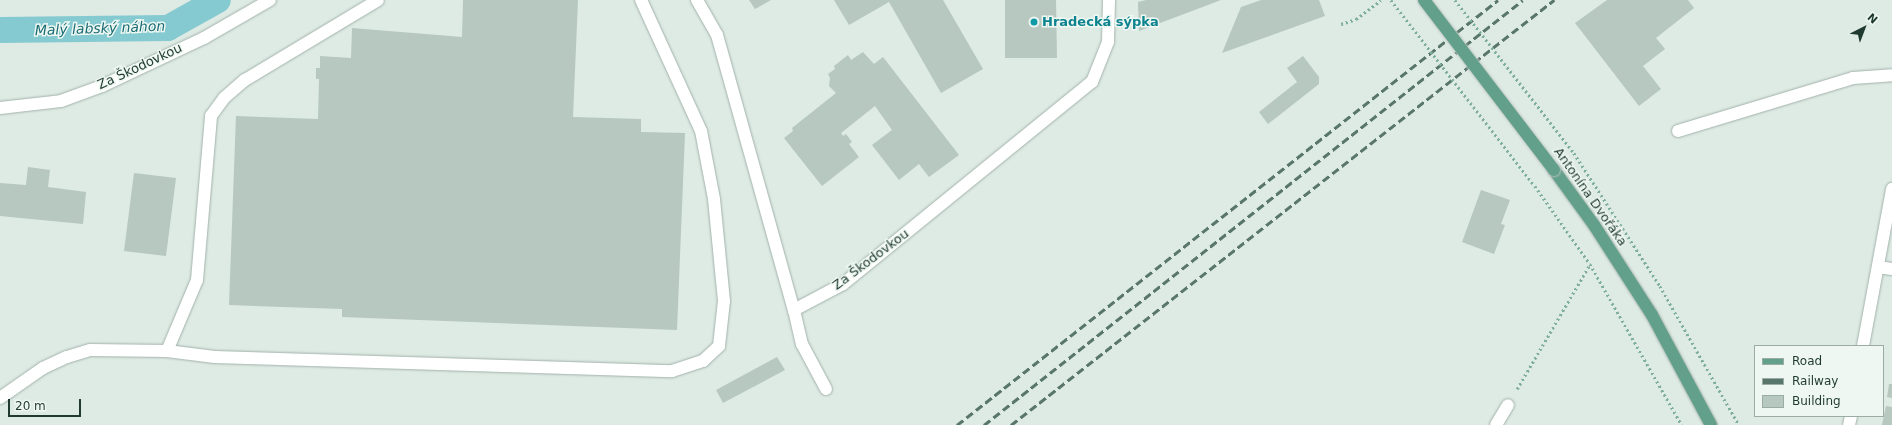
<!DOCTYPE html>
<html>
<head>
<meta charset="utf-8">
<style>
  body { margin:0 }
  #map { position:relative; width:1892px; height:425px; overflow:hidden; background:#deeae4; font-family:"DejaVu Sans",sans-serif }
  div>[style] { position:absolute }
  .canal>* { height:26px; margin:-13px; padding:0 13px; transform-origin:13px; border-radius:13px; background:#85cad1 }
  .building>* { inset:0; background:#b6c8bf }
  .path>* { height:2.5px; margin-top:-1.25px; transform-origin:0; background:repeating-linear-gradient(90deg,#7eae9c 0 2px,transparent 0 5px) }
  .roads { filter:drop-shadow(0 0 1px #a1b2ab) drop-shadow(0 0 1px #a1b2ab) }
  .lane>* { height:12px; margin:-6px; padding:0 6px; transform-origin:6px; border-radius:6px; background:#fff }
  .street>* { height:12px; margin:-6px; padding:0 6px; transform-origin:6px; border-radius:6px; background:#fff }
  .primary>* { height:12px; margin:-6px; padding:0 6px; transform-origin:6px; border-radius:6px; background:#62a08c }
  .rail>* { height:3px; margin-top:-1.5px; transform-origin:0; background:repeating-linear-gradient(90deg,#59766c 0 8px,transparent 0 12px) }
  .path-bridge>* { height:2.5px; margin-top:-1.25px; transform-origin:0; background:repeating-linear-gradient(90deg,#7eae9c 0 2px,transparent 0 5px) }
  .bridges { filter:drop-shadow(0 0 1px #bcc4c1) drop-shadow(0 0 1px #bcc4c1) }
  .primary-bridge>* { height:12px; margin:-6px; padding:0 6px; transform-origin:6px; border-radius:6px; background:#62a08c }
  .dots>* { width:11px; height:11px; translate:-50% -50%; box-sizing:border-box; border:2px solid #eef7f2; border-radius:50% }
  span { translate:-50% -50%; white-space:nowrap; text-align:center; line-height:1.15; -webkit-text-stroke:3px #eef7f2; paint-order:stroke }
  .culture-label { font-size:13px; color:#0d838f; font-weight:700 }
  .left { translate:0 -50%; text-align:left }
  .street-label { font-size:13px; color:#1f3a31 }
  .water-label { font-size:14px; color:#1a6d75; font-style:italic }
  .legend { position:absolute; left:1754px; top:345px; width:130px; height:72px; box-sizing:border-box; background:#eef7f2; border:1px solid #9baba5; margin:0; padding:5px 7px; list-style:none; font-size:12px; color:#1f3a31 }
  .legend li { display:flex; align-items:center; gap:8px; height:20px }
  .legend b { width:20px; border:1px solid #9baba5 }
  .north { position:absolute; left:1844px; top:8px; width:40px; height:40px; -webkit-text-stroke:3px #eef7f2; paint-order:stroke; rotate:42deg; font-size:11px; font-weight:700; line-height:16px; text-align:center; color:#1f3a31 }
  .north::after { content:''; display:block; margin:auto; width:14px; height:18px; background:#1f3a31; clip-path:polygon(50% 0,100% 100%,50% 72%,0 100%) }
  .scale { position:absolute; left:8px; top:399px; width:73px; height:18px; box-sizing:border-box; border:2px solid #1f3a31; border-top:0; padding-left:5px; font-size:12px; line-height:14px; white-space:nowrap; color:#1f3a31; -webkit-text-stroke:3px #eef7f2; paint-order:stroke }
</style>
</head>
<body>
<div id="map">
  <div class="canal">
    <div style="left:0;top:30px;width:168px;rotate:-0.7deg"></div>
    <div style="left:168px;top:28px;width:57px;rotate:-29.2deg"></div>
  </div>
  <div class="building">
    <div style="clip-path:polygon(463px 0,578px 0,573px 117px,641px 119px,641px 132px,685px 133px,677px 330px,342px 317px,342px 309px,229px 305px,236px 116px,318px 119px,319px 79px,316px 79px,316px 68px,320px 68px,320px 56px,351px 58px,352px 28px,462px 37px)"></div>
    <div style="clip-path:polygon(749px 0,771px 0,755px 9px)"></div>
    <div style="clip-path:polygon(834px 0,943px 0,983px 69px,941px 93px,889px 2px,849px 25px)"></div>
    <div style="clip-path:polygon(1005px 0,1056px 0,1057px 58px,1005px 58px)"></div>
    <div style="clip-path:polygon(1146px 0,1221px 0,1139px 31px,1138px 2px)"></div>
    <div style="clip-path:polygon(1261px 0,1319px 0,1325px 16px,1222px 53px,1241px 7px)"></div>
    <div style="clip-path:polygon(1607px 0,1688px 0,1694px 8px,1656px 38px,1665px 49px,1643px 66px,1661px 89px,1639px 106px,1575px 23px)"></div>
    <div style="clip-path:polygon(863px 52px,874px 64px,883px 57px,959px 155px,929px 177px,919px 164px,899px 180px,872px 145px,892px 130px,875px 106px,841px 133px,843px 136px,846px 134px,852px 142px,849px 144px,859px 157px,822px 186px,784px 138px,793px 131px,792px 128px,836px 93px,829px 86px,830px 78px,828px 74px,835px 69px,834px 66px,848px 55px,851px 60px)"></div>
    <div style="clip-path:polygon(1303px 56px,1319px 77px,1319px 84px,1268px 124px,1259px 112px,1297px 82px,1287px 68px)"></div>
    <div style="clip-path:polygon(28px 167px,50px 170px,48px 187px,86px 192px,83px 224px,0 216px,0 183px,26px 185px)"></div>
    <div style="clip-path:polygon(134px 173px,176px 178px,166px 256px,124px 251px)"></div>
    <div style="clip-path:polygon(1481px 190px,1510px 200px,1501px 224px,1505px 225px,1494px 254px,1462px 242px)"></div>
    <div style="clip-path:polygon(777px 357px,785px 370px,723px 403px,716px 390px)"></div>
    <div style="clip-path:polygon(1889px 384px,1892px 384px,1892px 398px,1887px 397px)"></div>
    <div style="clip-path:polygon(1886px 406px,1892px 407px,1892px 425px,1882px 425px)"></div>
  </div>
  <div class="path">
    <div style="left:1341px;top:24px;width:16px;rotate:-18deg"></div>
    <div style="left:1356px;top:19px;width:31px;rotate:-37deg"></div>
    <div style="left:1574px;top:153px;width:158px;rotate:57.1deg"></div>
    <div style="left:1660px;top:286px;width:160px;rotate:60.4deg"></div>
    <div style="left:1535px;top:186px;width:95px;rotate:54.8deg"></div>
    <div style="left:1590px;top:264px;width:185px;rotate:60.3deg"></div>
    <div style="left:1517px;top:389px;width:145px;rotate:-59.7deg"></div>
  </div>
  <div class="roads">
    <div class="lane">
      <div style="left:1678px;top:131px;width:183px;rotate:-16.8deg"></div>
      <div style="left:1853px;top:78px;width:39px;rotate:-4deg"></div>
      <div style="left:794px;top:310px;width:35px;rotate:77deg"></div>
      <div style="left:802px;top:344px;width:51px;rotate:61.9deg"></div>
      <div style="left:167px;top:351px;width:77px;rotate:-67.1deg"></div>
      <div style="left:197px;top:280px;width:165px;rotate:-85.1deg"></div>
      <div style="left:211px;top:116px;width:22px;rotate:-54deg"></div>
      <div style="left:224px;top:98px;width:28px;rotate:-41deg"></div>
      <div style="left:245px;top:80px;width:155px;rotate:-31deg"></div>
      <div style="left:0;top:398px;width:52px;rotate:-34.9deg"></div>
      <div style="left:43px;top:368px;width:26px;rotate:-25deg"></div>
      <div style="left:67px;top:357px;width:24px;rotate:-17deg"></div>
      <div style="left:90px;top:350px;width:77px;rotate:0.7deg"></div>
      <div style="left:167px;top:351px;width:48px;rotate:7.1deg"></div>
      <div style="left:215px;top:357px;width:457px;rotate:1.8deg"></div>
      <div style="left:672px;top:371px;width:33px;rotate:-18deg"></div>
      <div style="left:703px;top:361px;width:22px;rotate:-43deg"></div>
      <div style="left:719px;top:346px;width:45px;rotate:-83.7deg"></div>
      <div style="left:724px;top:301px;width:102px;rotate:-95.6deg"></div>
      <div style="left:714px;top:199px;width:69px;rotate:-100.8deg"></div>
      <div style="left:701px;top:131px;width:144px;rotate:-114.6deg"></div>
      <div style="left:1496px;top:425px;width:23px;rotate:-59deg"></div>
    </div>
    <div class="street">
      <div style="left:697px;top:0;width:40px;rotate:60.3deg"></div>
      <div style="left:717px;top:35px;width:286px;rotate:74.4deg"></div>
      <div style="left:794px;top:310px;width:55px;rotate:-28deg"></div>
      <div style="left:843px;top:284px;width:321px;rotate:-39.1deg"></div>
      <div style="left:1092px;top:82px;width:43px;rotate:-68.2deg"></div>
      <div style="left:1108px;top:42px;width:42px;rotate:-88.6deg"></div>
      <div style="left:0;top:108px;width:61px;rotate:-6.5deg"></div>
      <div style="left:61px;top:101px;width:44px;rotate:-20.1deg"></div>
      <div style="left:102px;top:86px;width:113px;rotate:-25.2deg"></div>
      <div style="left:204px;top:38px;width:76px;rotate:-29.9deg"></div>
      <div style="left:1878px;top:267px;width:14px;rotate:8deg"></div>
      <div style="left:1863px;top:346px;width:160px;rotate:-79.5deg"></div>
      <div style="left:1849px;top:425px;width:9px;rotate:-77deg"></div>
    </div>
    <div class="primary">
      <div style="left:1554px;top:170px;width:68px;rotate:54deg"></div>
      <div style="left:1594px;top:225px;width:107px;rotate:57.2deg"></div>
      <div style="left:1652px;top:315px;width:125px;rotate:61.8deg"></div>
    </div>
  </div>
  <div class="rail">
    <div style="left:957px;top:425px;width:688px;rotate:-38.15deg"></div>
    <div style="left:984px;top:425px;width:686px;rotate:-38.26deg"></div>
    <div style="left:1011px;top:425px;width:690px;rotate:-38.05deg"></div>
  </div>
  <div class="path-bridge">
    <div style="left:1391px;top:0;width:235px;rotate:52.3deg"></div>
    <div style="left:1455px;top:0;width:194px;rotate:52.1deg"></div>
  </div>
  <div class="bridges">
    <div class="primary-bridge">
      <div style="left:1424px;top:0;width:214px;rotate:52.6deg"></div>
    </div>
  </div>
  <div class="dots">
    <div style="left:1034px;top:22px;background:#0f9aa8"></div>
  </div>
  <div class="culture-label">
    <span class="left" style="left:1042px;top:22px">Hradecká sýpka</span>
  </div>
  <div class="street-label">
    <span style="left:140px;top:67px;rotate:-25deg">Za Škodovkou</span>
    <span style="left:1590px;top:197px;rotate:55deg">Antonína Dvořáka</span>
    <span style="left:871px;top:260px;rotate:-37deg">Za Škodovkou</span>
  </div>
  <div class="water-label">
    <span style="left:100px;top:28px;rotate:-2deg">Malý labský náhon</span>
  </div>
  <ul class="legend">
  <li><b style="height:5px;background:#62a08c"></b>Road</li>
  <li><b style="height:5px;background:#59766c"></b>Railway</li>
  <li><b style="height:11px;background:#b6c8bf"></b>Building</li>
  </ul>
  <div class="north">N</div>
  <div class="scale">20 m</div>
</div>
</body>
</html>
